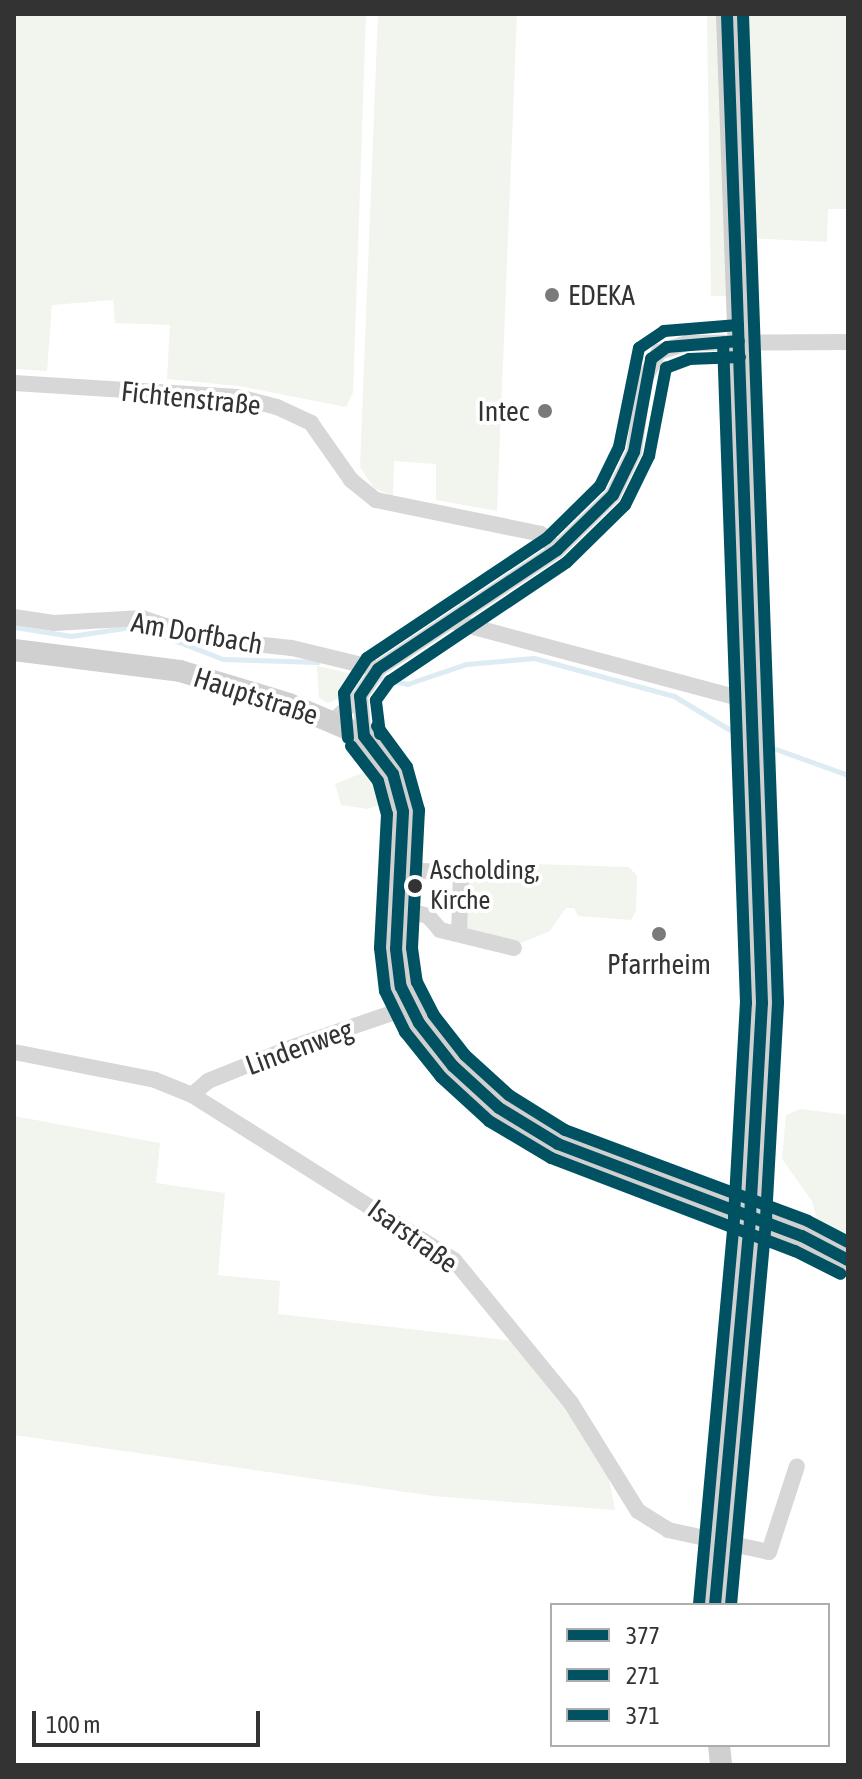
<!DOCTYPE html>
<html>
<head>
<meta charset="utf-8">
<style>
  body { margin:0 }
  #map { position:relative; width:862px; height:1779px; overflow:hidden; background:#fff; font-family:"Asap Condensed",sans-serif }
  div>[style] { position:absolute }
  .green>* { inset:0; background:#f1f5ed }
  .stream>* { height:5px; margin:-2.5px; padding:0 2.5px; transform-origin:2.5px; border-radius:2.5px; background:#ddebf3 }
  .street-tunnel>* { height:16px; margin-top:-8px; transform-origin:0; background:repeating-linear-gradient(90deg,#d6d6d6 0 16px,transparent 0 24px) }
  .street>* { height:16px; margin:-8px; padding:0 8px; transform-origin:8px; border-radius:8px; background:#d7d7d7 }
  .secondary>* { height:22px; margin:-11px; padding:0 11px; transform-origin:11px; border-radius:11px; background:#d0d0d0 }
  .bus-1>* { height:12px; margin:-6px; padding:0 6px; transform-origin:6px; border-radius:6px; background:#005262 }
  .bus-2>* { height:12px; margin:-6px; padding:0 6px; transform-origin:6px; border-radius:6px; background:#005262 }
  .bus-3>* { height:12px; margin:-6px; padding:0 6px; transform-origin:6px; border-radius:6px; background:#005262 }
  .dots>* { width:22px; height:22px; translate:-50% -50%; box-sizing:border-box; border:4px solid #fff; border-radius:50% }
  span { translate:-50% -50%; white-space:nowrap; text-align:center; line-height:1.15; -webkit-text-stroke:8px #fff; paint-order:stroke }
  .bus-label { font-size:26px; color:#333 }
  .left { translate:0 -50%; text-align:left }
  .poi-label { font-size:28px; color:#333 }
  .right { translate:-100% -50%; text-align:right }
  .street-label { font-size:28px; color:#333 }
  .frame { position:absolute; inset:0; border:16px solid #333; pointer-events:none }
  .legend { position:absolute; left:550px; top:1603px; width:280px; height:144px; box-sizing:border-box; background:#fff; border:2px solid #adadad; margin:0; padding:10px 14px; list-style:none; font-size:24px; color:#333 }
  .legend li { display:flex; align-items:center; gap:16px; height:40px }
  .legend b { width:40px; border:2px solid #adadad }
  .scale { position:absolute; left:32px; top:1711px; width:228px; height:36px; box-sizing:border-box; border:4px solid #333; border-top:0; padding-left:10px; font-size:24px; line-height:28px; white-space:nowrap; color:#333; -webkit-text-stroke:6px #fff; paint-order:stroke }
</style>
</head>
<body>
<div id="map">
  <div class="green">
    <div style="clip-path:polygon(14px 14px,366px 14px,353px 393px,346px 407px,238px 386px,167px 379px,170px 325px,115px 323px,113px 300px,52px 305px,47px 371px,14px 369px)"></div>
    <div style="clip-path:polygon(378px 14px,517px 14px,497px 511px,436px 500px,436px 464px,394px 461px,393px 496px,374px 488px,360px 467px)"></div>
    <div style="clip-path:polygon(707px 14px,720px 14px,727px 296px,711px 296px)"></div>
    <div style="clip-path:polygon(736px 14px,848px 14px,848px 209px,828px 209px,827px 242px,749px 238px)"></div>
    <div style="clip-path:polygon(317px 666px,362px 676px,361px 681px,350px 694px,328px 703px,319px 698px)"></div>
    <div style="clip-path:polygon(379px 766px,391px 793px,387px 802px,368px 809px,341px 805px,335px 784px)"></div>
    <div style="clip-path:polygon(499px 863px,629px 867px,637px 876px,636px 911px,631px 920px,578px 916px,574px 908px,566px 908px,550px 931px,521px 943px,465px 930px,466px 877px)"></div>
    <div style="clip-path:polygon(801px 1109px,848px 1115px,848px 1247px,820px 1229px,812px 1201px,782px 1159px,786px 1115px)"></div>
    <div style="clip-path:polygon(14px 1116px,160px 1143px,156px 1183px,225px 1193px,218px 1275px,280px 1281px,278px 1314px,514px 1341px,564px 1405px,609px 1479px,615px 1510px,433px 1496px,14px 1435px)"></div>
  </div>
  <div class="stream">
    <div style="left:14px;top:627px;width:58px;rotate:9deg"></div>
    <div style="left:71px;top:636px;width:67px;rotate:-8.6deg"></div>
    <div style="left:137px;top:626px;width:92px;rotate:21deg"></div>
    <div style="left:223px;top:659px;width:95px;rotate:1.8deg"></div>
    <div style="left:377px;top:678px;width:31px;rotate:11deg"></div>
    <div style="left:407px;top:684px;width:62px;rotate:-18.7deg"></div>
    <div style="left:466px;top:664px;width:68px;rotate:-5deg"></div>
    <div style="left:534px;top:658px;width:145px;rotate:15.2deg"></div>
    <div style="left:674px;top:696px;width:83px;rotate:31.2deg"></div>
    <div style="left:759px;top:743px;width:95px;rotate:19.8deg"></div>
  </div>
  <div class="street-tunnel">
    <div style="left:717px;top:1575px;width:16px;rotate:7deg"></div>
  </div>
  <div class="street">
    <div style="left:14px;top:383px;width:224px;rotate:3.6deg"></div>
    <div style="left:238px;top:397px;width:40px;rotate:14.4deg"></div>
    <div style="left:277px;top:407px;width:38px;rotate:25deg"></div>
    <div style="left:311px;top:423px;width:70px;rotate:54.9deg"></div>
    <div style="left:351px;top:480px;width:32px;rotate:39deg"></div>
    <div style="left:376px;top:500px;width:168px;rotate:11.6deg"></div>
    <div style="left:541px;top:534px;width:23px;rotate:45deg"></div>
    <div style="left:14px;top:617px;width:40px;rotate:8.5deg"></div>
    <div style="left:54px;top:623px;width:88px;rotate:-3.3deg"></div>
    <div style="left:142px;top:618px;width:66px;rotate:18.4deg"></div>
    <div style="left:205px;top:639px;width:87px;rotate:5.9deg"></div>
    <div style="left:292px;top:648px;width:89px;rotate:13.7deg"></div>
    <div style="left:455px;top:622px;width:310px;rotate:15deg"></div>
    <div style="left:333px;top:721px;width:37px;rotate:-43deg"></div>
    <div style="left:364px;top:736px;width:40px;rotate:-95.7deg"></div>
    <div style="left:360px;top:696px;width:32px;rotate:-56deg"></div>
    <div style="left:378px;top:669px;width:215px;rotate:-33.6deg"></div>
    <div style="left:557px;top:550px;width:78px;rotate:-44.5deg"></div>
    <div style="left:613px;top:495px;width:48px;rotate:-64deg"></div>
    <div style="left:634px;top:452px;width:73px;rotate:-82.1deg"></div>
    <div style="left:644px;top:380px;width:32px;rotate:-62deg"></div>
    <div style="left:659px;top:352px;width:29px;rotate:-18deg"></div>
    <div style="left:687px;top:343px;width:161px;rotate:-0.4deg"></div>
    <div style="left:403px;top:870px;width:58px;rotate:3deg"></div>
    <div style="left:461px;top:873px;width:59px;rotate:91.9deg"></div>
    <div style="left:398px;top:908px;width:31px;rotate:15deg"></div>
    <div style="left:428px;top:916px;width:18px;rotate:49deg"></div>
    <div style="left:440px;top:930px;width:76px;rotate:13.7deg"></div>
    <div style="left:14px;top:1052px;width:144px;rotate:11.2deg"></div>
    <div style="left:155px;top:1080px;width:40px;rotate:22deg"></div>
    <div style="left:192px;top:1095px;width:310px;rotate:32.2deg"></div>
    <div style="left:454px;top:1260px;width:185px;rotate:50.7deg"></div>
    <div style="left:571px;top:1403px;width:127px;rotate:58.2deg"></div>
    <div style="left:638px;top:1511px;width:36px;rotate:32deg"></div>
    <div style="left:668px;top:1530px;width:103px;rotate:12.3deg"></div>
    <div style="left:769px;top:1552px;width:90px;rotate:-72deg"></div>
    <div style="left:192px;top:1095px;width:21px;rotate:-41deg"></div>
    <div style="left:208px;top:1081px;width:88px;rotate:-21.9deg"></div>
    <div style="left:290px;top:1048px;width:127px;rotate:-18.9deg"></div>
  </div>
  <div class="secondary">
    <div style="left:14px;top:650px;width:167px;rotate:7.2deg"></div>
    <div style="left:180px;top:671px;width:114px;rotate:16.8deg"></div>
    <div style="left:289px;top:704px;width:82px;rotate:23.1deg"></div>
    <div style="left:364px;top:736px;width:48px;rotate:52.7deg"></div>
    <div style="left:393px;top:774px;width:39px;rotate:75deg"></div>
    <div style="left:403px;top:812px;width:137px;rotate:92.9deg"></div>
    <div style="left:396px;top:949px;width:38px;rotate:83deg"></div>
    <div style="left:401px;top:987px;width:40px;rotate:63.4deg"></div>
    <div style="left:419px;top:1023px;width:55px;rotate:51.7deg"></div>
    <div style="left:453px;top:1066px;width:62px;rotate:42.4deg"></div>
    <div style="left:499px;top:1108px;width:69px;rotate:31.4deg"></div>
    <div style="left:558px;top:1144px;width:261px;rotate:20.7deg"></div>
    <div style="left:802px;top:1236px;width:52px;rotate:27.6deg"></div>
    <div style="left:715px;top:1605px;width:390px;rotate:-84.8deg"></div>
    <div style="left:750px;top:1217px;width:214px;rotate:-86.8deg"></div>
    <div style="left:762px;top:1003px;width:990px;rotate:-92.03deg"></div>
    <div style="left:719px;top:1745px;width:20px;rotate:84deg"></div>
  </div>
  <div class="bus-1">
    <div style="left:364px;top:736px;width:48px;rotate:52.7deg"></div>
    <div style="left:393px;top:774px;width:39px;rotate:75deg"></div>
    <div style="left:403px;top:812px;width:137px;rotate:92.9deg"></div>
    <div style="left:396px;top:949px;width:38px;rotate:83deg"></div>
    <div style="left:401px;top:987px;width:40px;rotate:63.4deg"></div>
    <div style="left:419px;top:1023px;width:55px;rotate:51.7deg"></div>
    <div style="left:453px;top:1066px;width:62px;rotate:42.4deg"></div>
    <div style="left:499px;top:1108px;width:69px;rotate:31.4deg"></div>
    <div style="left:558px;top:1144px;width:261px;rotate:20.7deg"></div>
    <div style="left:802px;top:1236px;width:52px;rotate:27.6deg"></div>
    <div style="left:364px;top:736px;width:40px;rotate:-95.7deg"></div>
    <div style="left:360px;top:696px;width:32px;rotate:-56deg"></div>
    <div style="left:378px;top:669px;width:215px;rotate:-33.6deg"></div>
    <div style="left:557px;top:550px;width:78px;rotate:-44.5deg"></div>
    <div style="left:613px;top:495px;width:48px;rotate:-64deg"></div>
    <div style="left:634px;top:452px;width:95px;rotate:-79.6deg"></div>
    <div style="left:651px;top:359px;width:20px;rotate:-37deg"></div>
    <div style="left:667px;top:347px;width:72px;rotate:-4.8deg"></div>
    <div style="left:715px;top:1605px;width:390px;rotate:-84.8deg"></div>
    <div style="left:750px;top:1217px;width:214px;rotate:-86.8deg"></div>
    <div style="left:762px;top:1003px;width:990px;rotate:-92.03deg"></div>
  </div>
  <div class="bus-2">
    <div style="left:380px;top:734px;width:34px;rotate:-97deg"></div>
    <div style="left:376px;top:700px;width:24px;rotate:-54deg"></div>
    <div style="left:390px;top:681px;width:213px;rotate:-33.9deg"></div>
    <div style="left:567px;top:562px;width:81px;rotate:-44.5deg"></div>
    <div style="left:625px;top:505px;width:55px;rotate:-63.9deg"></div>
    <div style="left:649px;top:456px;width:90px;rotate:-79.1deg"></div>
    <div style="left:666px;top:368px;width:25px;rotate:-21deg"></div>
    <div style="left:689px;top:359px;width:51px;rotate:-2.2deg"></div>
    <div style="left:351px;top:746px;width:44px;rotate:52.4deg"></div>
    <div style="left:378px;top:781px;width:34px;rotate:75deg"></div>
    <div style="left:387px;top:814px;width:134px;rotate:93deg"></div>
    <div style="left:380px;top:948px;width:43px;rotate:83.4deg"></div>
    <div style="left:385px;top:991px;width:46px;rotate:64deg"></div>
    <div style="left:405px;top:1032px;width:58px;rotate:51.3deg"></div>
    <div style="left:441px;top:1077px;width:65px;rotate:42.5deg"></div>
    <div style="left:489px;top:1121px;width:72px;rotate:30.8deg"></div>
    <div style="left:551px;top:1158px;width:261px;rotate:20.9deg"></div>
    <div style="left:795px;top:1251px;width:51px;rotate:26.6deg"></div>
    <div style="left:731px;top:1605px;width:389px;rotate:-84.8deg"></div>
    <div style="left:766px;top:1218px;width:216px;rotate:-86.8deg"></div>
    <div style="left:778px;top:1002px;width:989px;rotate:-92.03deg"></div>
  </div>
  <div class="bus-3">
    <div style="left:377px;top:726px;width:51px;rotate:53.8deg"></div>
    <div style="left:407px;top:767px;width:45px;rotate:74.4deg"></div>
    <div style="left:419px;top:810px;width:138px;rotate:92.9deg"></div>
    <div style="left:412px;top:948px;width:34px;rotate:82deg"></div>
    <div style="left:417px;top:982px;width:36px;rotate:63deg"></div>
    <div style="left:433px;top:1014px;width:52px;rotate:52deg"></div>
    <div style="left:465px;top:1055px;width:59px;rotate:42.3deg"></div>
    <div style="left:509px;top:1095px;width:66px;rotate:32deg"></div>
    <div style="left:565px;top:1130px;width:259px;rotate:20.5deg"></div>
    <div style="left:808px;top:1221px;width:45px;rotate:27.7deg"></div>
    <div style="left:348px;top:738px;width:45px;rotate:-95.1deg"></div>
    <div style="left:344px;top:693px;width:42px;rotate:-56.7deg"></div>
    <div style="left:367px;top:658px;width:216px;rotate:-33.7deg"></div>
    <div style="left:547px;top:538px;width:74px;rotate:-44.5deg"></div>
    <div style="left:600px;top:486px;width:43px;rotate:-64deg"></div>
    <div style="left:619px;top:447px;width:101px;rotate:-78.6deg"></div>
    <div style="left:639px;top:348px;width:30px;rotate:-34deg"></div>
    <div style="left:664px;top:331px;width:74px;rotate:-4.6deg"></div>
    <div style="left:699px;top:1604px;width:390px;rotate:-84.8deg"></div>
    <div style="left:734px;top:1216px;width:213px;rotate:-86.8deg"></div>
    <div style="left:746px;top:1003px;width:661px;rotate:-91.99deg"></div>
  </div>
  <div class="dots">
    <div style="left:552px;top:295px;background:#7a7a7a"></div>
    <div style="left:545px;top:411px;background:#7a7a7a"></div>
    <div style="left:415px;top:886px;background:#333"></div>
    <div style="left:659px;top:934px;background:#7a7a7a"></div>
  </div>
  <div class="bus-label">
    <span class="left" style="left:430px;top:886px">Ascholding,<br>Kirche</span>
  </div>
  <div class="poi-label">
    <span class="left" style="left:568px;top:295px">EDEKA</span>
    <span class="right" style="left:529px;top:411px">Intec</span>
    <span style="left:659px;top:964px">Pfarrheim</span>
  </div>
  <div class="street-label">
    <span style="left:191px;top:398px;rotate:6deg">Fichtenstraße</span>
    <span style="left:197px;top:633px;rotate:10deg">Am Dorfbach</span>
    <span style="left:256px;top:696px;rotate:18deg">Hauptstraße</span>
    <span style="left:299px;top:1047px;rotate:-20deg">Lindenweg</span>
    <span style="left:413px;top:1236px;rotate:36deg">Isarstraße</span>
  </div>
  <div class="frame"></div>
  <ul class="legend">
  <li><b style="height:10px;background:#005262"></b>377</li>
  <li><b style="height:10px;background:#005262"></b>271</li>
  <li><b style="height:10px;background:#005262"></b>371</li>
  </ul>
  <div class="scale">100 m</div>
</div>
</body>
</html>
